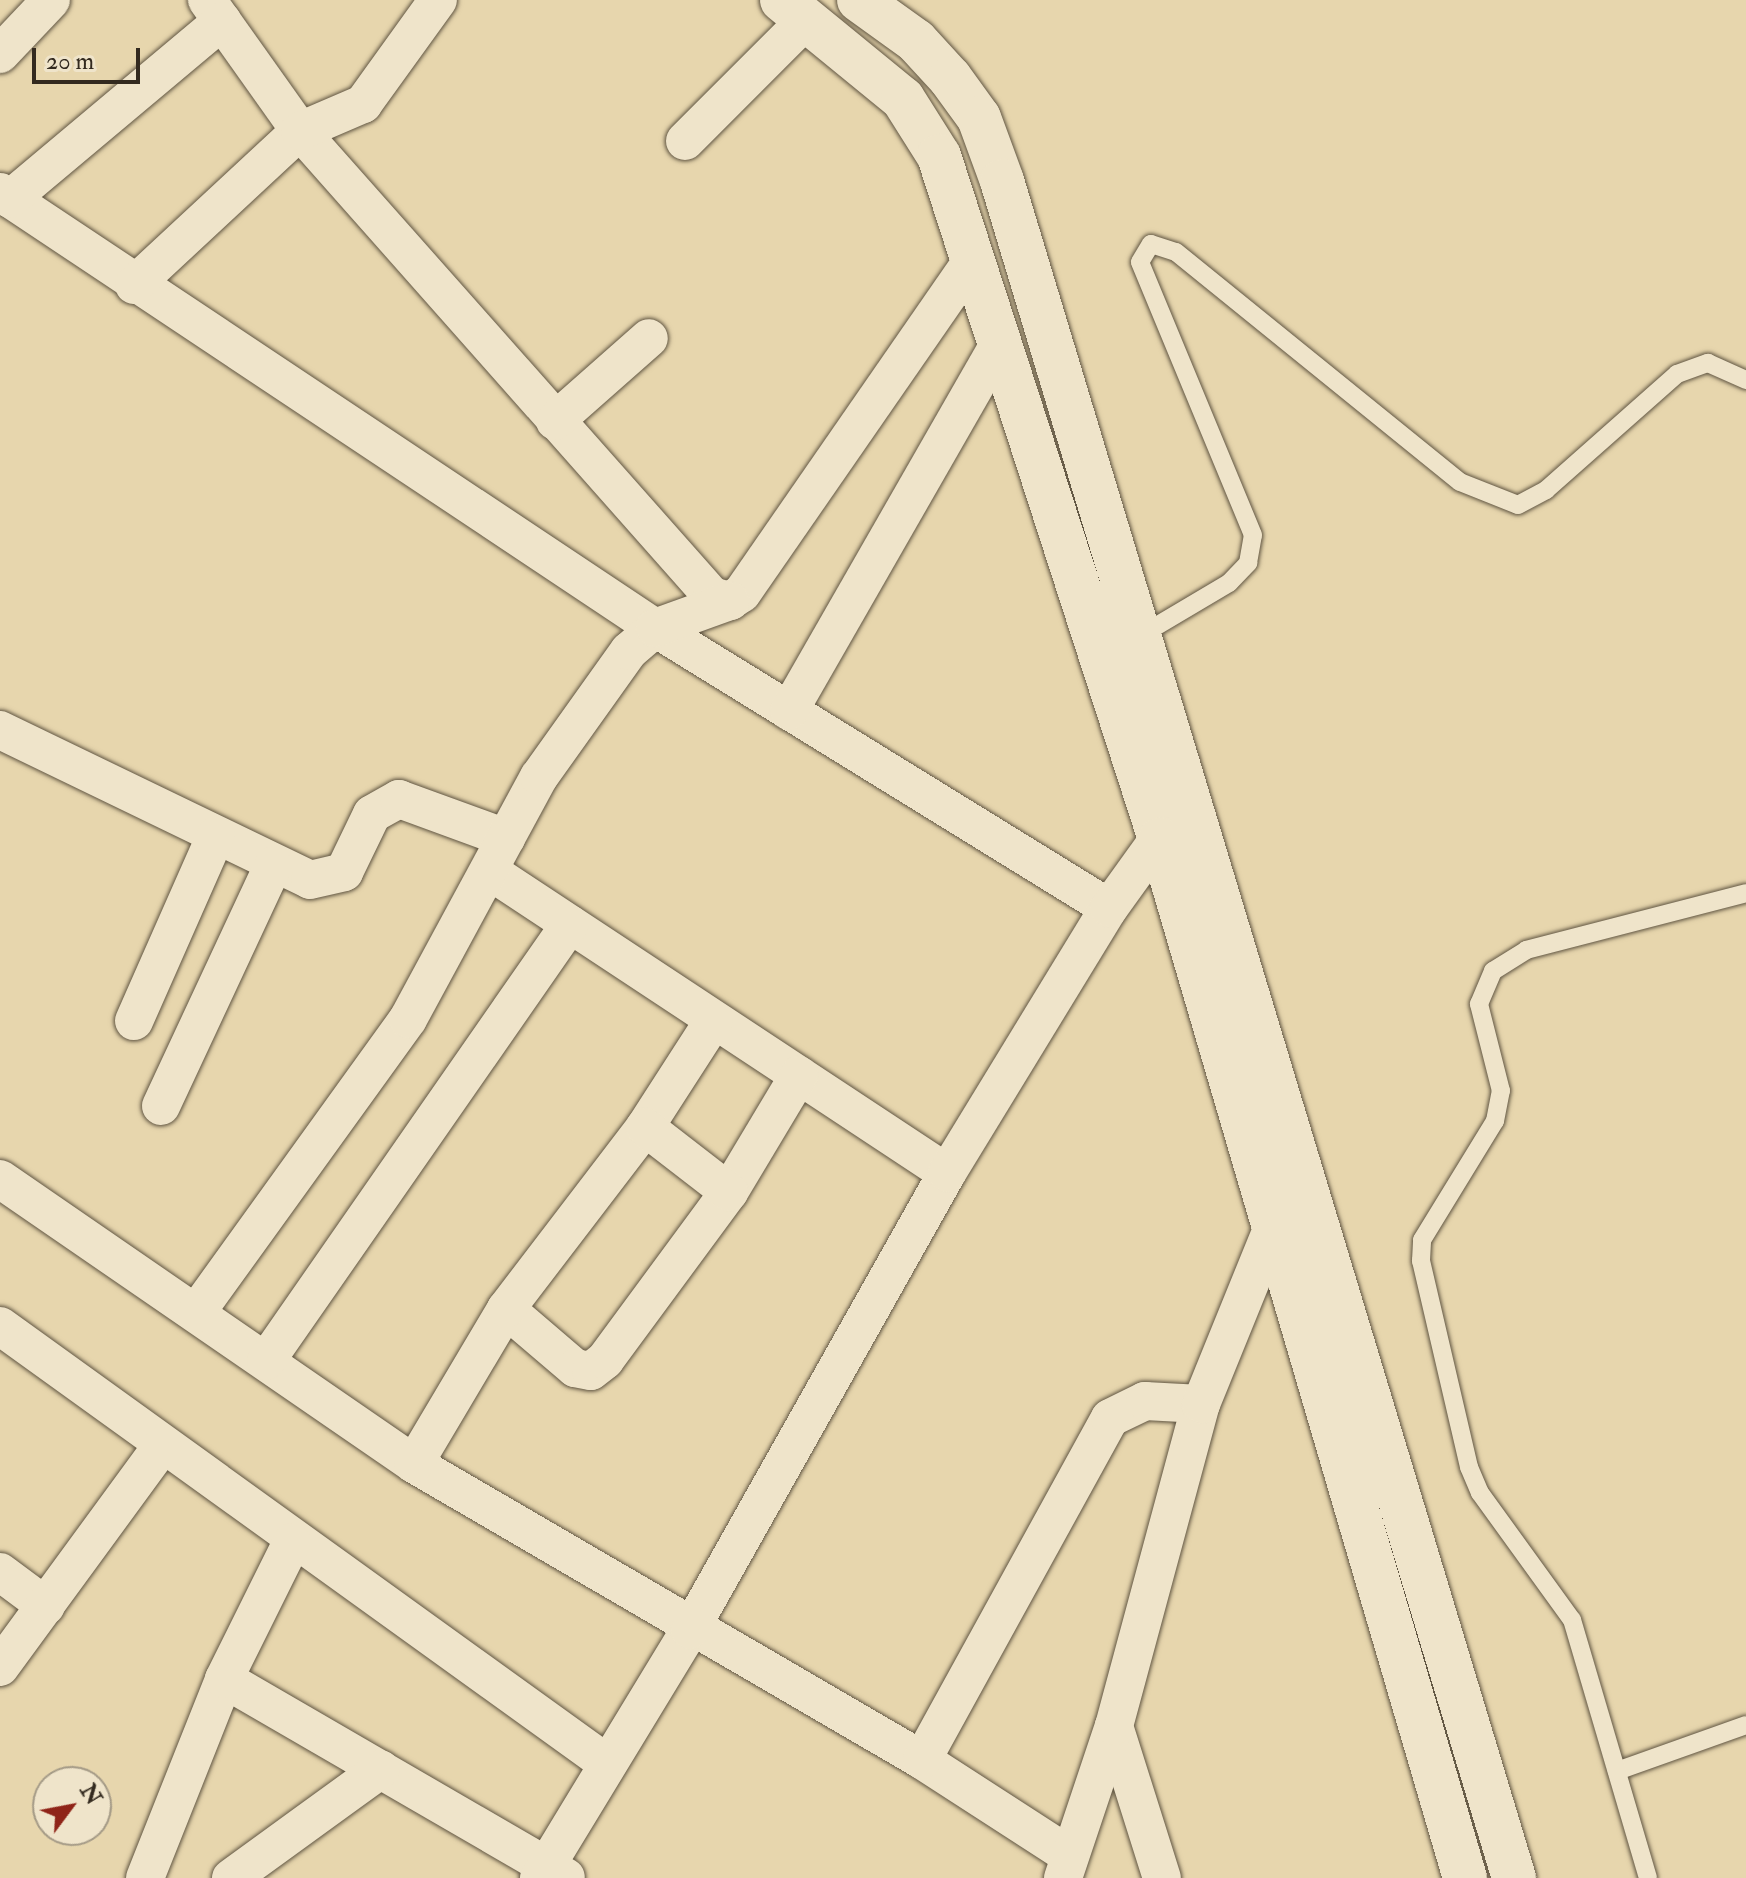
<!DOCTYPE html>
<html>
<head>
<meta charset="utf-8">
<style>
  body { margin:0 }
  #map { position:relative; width:1746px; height:1878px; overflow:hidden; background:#e7d6ad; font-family:"IM FELL Double Pica",serif }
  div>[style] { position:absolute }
  .roads { filter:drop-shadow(0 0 2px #605542) drop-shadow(0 0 2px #605542) }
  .lane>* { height:18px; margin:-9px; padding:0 9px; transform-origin:9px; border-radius:9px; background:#efe4ca }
  .street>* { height:38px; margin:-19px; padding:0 19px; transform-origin:19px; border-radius:19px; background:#efe4ca }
  .secondary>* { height:44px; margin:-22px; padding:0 22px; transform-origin:22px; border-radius:22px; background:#efe4ca }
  span { translate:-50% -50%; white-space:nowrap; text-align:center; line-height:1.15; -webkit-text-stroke:6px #efe4ca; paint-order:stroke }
  .north { position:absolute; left:32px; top:1766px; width:80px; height:80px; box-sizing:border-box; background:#efe4ca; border:2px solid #a49a86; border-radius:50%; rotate:58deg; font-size:22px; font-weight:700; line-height:32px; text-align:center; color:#332a1f }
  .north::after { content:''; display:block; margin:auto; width:28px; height:36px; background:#8f2418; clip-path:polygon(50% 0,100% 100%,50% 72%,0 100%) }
  .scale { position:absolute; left:32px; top:48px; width:108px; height:36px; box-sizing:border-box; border:4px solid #332a1f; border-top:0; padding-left:10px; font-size:24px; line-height:28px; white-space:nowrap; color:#332a1f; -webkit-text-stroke:6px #efe4ca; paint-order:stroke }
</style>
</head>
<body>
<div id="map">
  <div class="roads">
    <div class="lane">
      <div style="left:1143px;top:634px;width:100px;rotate:-30.7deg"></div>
      <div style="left:1229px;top:583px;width:28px;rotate:-46deg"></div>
      <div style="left:1248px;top:563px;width:28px;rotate:-80deg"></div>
      <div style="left:1253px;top:535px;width:295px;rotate:-112.5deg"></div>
      <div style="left:1140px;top:262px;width:21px;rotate:-59deg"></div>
      <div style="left:1151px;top:244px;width:26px;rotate:18deg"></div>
      <div style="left:1176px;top:252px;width:365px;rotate:39deg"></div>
      <div style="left:1460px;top:482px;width:62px;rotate:21.6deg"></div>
      <div style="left:1518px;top:505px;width:32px;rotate:-28deg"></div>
      <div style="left:1546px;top:490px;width:175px;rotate:-41.5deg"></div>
      <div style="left:1677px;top:374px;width:33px;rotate:-20deg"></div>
      <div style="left:1708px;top:363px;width:42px;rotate:24.1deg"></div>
      <div style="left:1617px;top:1771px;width:137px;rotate:-19.6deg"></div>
      <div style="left:1648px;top:1878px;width:269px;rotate:-106.4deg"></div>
      <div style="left:1572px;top:1620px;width:157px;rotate:-125.9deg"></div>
      <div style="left:1480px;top:1493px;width:28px;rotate:-113deg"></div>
      <div style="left:1469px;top:1467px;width:212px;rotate:-103.1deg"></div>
      <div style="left:1421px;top:1261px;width:21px;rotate:-87deg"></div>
      <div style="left:1422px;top:1240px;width:140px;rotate:-58.5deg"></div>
      <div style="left:1495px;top:1121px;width:31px;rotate:-79deg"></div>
      <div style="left:1501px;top:1091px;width:90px;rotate:-104.2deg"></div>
      <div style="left:1479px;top:1004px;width:36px;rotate:-67deg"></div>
      <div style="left:1493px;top:971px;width:39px;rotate:-32deg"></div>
      <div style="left:1526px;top:950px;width:227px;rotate:-14.5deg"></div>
    </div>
    <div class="street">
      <div style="left:207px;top:0;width:161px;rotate:54.6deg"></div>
      <div style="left:300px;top:131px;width:621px;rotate:48.46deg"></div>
      <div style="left:712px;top:596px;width:19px;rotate:16deg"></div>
      <div style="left:730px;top:601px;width:14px;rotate:-34deg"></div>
      <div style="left:742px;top:593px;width:407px;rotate:-55.3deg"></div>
      <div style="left:0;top:54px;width:74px;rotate:-46.6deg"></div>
      <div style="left:685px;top:141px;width:173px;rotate:-45deg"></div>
      <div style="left:0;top:192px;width:787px;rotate:33.65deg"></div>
      <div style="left:655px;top:628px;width:533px;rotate:31.66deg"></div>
      <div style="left:10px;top:199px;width:277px;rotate:-40deg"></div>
      <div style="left:134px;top:285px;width:226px;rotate:-42.9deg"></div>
      <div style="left:300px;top:131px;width:69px;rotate:-23.2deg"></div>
      <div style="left:363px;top:104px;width:128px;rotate:-54.2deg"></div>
      <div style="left:555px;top:421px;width:125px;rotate:-41.4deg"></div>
      <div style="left:789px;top:711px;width:425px;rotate:-60.2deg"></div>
      <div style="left:0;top:730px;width:344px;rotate:25.8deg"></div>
      <div style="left:310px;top:880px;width:35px;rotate:-13deg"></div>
      <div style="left:344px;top:872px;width:64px;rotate:-64.2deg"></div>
      <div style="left:372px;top:814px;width:31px;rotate:-29deg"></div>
      <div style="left:399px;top:799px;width:114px;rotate:20deg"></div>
      <div style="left:491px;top:872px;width:546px;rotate:33.43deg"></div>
      <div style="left:134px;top:1021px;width:203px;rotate:-66.2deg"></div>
      <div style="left:161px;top:1106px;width:265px;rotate:-65deg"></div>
      <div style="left:645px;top:1127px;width:127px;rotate:-57.2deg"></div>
      <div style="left:0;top:1179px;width:503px;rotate:34.54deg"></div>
      <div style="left:414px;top:1464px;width:588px;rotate:30.23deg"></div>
      <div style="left:922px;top:1760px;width:175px;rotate:32.9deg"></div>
      <div style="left:506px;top:1309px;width:91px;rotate:40.5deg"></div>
      <div style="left:575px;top:1368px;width:16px;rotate:11deg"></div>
      <div style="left:591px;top:1371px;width:18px;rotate:-38deg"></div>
      <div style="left:605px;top:1360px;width:209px;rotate:-53.6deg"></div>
      <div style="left:729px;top:1192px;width:136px;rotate:-59.1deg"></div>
      <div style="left:196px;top:1313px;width:362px;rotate:-54.2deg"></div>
      <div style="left:408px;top:1019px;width:275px;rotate:-61.6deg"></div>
      <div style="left:539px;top:777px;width:155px;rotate:-54.5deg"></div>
      <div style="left:629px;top:651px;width:35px;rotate:-41deg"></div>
      <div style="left:655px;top:628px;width:80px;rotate:-19.8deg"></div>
      <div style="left:0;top:1326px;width:746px;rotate:35.78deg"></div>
      <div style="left:266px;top:1361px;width:532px;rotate:-55.18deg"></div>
      <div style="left:414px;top:1464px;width:180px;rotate:-59.3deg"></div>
      <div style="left:506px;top:1309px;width:229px;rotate:-52.6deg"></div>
      <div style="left:645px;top:1127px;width:106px;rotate:37.7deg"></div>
      <div style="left:0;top:1572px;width:57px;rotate:36.5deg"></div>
      <div style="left:0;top:1667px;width:274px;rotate:-53.8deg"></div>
      <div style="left:224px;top:1679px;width:395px;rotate:30.1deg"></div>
      <div style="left:1114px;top:1726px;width:159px;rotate:72.5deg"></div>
      <div style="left:922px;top:1760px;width:390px;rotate:-61.2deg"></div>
      <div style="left:1110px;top:1418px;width:39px;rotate:-26deg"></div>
      <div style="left:1145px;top:1401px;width:56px;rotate:3.1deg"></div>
      <div style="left:145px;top:1878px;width:214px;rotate:-68.3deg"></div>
      <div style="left:224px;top:1679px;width:153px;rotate:-63.6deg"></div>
      <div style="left:231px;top:1878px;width:185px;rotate:-36deg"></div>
      <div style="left:539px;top:1878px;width:290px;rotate:-58.7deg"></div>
      <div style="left:690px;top:1630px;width:524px;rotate:-60.65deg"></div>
      <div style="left:947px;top:1173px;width:311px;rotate:-58.6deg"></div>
      <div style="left:1109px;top:908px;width:110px;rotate:-54.3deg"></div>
      <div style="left:1063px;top:1878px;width:160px;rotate:-71.5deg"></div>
      <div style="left:1114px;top:1726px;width:334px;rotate:-74.9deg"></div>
      <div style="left:1201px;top:1404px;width:196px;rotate:-67.9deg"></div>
    </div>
    <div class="secondary">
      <div style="left:782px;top:0;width:156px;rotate:39.3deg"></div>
      <div style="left:903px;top:99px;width:67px;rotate:57.7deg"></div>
      <div style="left:939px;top:156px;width:718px;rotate:72.07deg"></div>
      <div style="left:1160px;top:839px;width:1083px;rotate:73.64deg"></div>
      <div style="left:859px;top:0;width:70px;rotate:35.7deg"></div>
      <div style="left:916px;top:41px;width:50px;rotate:47.4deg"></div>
      <div style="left:950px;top:78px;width:49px;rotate:54.1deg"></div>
      <div style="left:979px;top:118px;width:67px;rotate:69.9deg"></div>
      <div style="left:1002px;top:181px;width:1773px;rotate:73.21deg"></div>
    </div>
  </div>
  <div class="north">N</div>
  <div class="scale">20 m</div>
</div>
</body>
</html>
